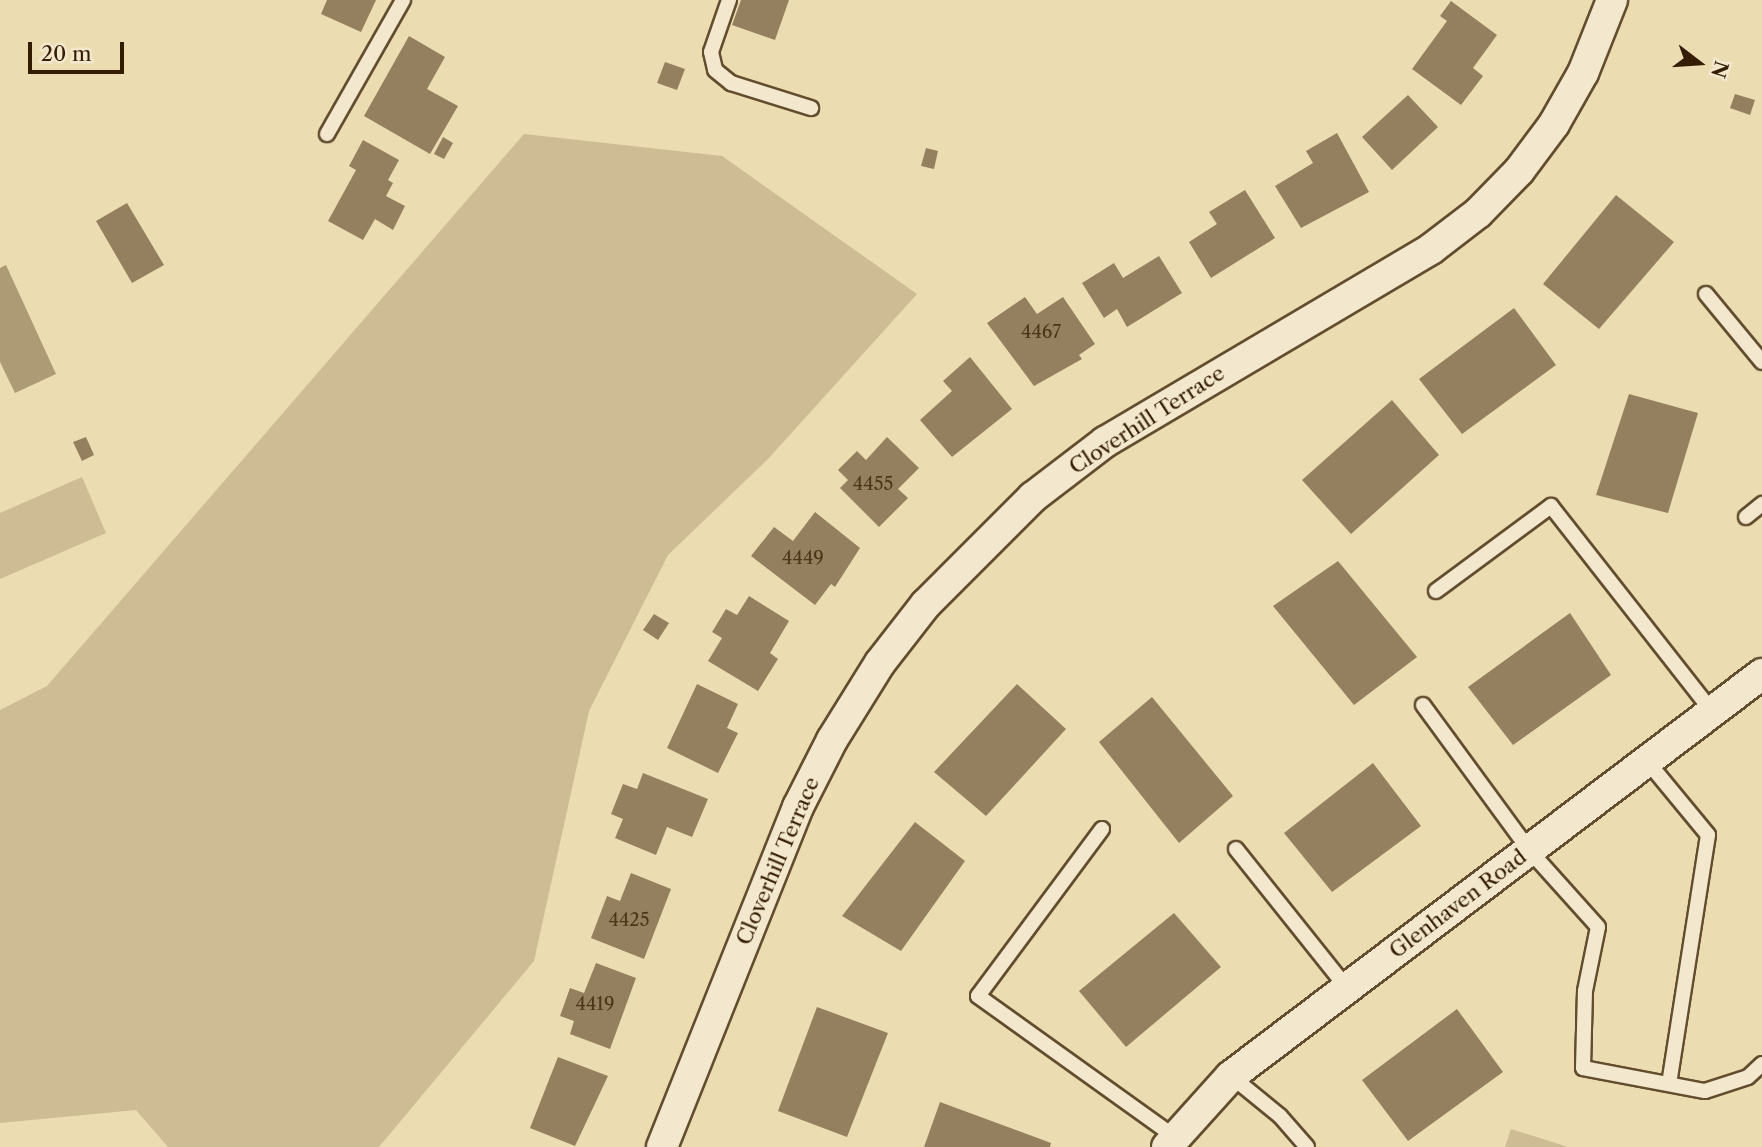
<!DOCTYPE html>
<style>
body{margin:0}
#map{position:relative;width:1762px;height:1147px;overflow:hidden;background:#ecdcb2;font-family:"Libre Caslon Text",serif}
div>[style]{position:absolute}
.green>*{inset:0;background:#cdbc94}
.water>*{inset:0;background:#ad9b76}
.building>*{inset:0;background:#94805e}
.roads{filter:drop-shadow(2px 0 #624d2e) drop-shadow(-2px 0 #624d2e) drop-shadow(0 2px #624d2e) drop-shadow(0 -2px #624d2e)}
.lane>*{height:14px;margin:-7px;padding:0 7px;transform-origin:7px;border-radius:7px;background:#f3e8cd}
.street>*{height:30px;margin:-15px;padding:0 15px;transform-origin:15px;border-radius:15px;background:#f3e8cd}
span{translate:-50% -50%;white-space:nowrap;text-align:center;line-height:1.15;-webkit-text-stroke:5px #f3e8cd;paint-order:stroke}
.number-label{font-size:18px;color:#4c3619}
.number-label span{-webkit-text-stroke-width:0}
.street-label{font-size:21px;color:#341d02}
.north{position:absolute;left:1664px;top:28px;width:70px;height:70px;-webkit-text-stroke:5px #f3e8cd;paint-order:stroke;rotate:107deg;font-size:19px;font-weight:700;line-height:28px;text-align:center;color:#341d02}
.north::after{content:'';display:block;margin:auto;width:24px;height:32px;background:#341d02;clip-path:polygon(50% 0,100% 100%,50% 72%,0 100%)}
.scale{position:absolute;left:28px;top:42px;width:96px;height:32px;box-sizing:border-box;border:4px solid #341d02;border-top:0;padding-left:9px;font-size:21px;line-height:24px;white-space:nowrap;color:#341d02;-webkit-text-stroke:5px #f3e8cd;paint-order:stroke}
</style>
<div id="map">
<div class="green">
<i style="clip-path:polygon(524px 134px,722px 156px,917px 294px,768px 459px,668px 555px,589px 711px,534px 961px,379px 1147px,168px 1147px,136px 1110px,0 1123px,0 710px,47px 686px)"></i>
<i style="clip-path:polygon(82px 477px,106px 533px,0 579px,0 513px)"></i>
<i style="clip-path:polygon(1511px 1129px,1568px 1147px,1505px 1147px)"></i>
</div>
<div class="water">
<i style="clip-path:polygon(6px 265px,56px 374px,15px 393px,0 362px,0 268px)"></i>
</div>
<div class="building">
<i style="clip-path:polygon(327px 0,376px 0,361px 32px,321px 14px)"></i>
<i style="clip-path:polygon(741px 0,789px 0,775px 40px,732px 25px)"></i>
<i style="clip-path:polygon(1451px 1px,1497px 35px,1473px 68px,1483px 76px,1461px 105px,1412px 69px,1447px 21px,1440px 16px)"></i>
<i style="clip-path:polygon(409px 36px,445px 57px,427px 89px,458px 106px,430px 154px,364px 116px)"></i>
<i style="clip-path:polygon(665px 62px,685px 69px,677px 90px,657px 83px)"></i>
<i style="clip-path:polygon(1735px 94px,1755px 100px,1750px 115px,1730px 108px)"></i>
<i style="clip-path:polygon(1408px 95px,1438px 127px,1392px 170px,1362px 137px)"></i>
<i style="clip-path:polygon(1337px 133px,1369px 192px,1301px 228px,1275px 186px,1313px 163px,1306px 151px)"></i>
<i style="clip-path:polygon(443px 137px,453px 143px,444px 159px,434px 154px)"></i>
<i style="clip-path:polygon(363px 140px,399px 160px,388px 180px,393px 183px,386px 196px,405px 206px,393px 230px,375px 219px,363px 240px,328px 221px,356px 170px,349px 166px)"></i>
<i style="clip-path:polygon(926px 148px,938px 151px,934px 169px,921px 166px)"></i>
<i style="clip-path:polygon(1245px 190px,1275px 238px,1211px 278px,1189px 242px,1217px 224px,1209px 212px)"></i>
<i style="clip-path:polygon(1616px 195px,1674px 242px,1599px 329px,1543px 284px)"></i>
<i style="clip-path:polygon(127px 203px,164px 265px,132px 283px,96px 221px)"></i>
<i style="clip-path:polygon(1159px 256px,1182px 293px,1127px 327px,1117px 309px,1104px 318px,1082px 283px,1114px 263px,1123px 278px)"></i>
<i style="clip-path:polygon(1025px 297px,1037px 314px,1063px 297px,1095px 344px,1079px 355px,1082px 359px,1034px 386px,987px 323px)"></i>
<i style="clip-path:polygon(1514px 308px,1556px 365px,1462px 434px,1419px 379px)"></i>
<i style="clip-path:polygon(970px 357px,1012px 409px,952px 457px,920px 420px,952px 391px,943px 381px)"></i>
<i style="clip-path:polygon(1629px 394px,1698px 413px,1668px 513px,1596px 495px)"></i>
<i style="clip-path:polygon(1392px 400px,1439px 455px,1351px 534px,1302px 480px)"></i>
<i style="clip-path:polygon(86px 437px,94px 455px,82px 461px,73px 442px)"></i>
<i style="clip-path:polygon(887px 437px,919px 468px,898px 489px,908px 498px,879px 527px,840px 488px,848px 480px,838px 470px,857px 451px,866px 460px)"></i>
<i style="clip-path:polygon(815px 512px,860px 548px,835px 587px,831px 584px,815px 605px,751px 556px,774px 527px,793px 541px)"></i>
<i style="clip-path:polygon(1338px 561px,1417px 657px,1354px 705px,1273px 606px)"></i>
<i style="clip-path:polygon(749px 596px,789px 621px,770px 653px,778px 659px,758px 691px,708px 661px,722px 638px,712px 632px,726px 609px,737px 615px)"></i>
<i style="clip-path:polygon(1570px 613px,1611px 675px,1513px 745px,1468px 687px)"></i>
<i style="clip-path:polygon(654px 614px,669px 623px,658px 640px,643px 630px)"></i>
<i style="clip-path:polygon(697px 684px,738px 704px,727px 728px,738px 733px,718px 773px,667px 748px)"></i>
<i style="clip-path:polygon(1017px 684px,1066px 729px,986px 816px,934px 772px)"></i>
<i style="clip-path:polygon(1152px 697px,1233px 796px,1179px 843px,1099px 742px)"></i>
<i style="clip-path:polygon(1373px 763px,1421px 826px,1332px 892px,1284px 833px)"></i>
<i style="clip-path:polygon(643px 773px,708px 799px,692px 837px,667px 827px,656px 855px,615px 838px,623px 819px,611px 814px,623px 784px,637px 789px)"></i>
<i style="clip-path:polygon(915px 822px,965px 861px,901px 951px,842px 916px)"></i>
<i style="clip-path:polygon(631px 873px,671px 889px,644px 959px,591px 938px,607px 896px,620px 901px)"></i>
<i style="clip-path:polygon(1174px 913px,1221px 967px,1126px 1047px,1079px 991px)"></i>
<i style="clip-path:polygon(596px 963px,636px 978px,610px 1049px,570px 1034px,574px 1021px,560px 1016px,570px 988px,584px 993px)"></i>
<i style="clip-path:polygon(817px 1007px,888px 1033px,847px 1137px,778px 1111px)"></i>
<i style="clip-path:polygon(1457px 1009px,1503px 1072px,1408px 1141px,1362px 1080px)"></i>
<i style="clip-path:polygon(558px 1057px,608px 1076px,575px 1146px,530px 1128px)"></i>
<i style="clip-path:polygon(940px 1102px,1051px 1143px,1050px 1147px,924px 1147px)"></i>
</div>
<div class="roads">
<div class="lane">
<i style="left:729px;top:0;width:55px;rotate:109.1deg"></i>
<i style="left:711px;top:52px;width:18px;rotate:77deg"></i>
<i style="left:715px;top:70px;width:21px;rotate:39deg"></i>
<i style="left:731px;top:83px;width:84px;rotate:17.4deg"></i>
<i style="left:327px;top:134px;width:154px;rotate:-60.4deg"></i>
<i style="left:1706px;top:294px;width:88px;rotate:50.5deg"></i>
<i style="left:1746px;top:517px;width:21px;rotate:-39deg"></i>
<i style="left:1436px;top:591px;width:143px;rotate:-36.5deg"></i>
<i style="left:1551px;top:506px;width:261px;rotate:51.9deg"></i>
<i style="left:1423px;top:705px;width:180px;rotate:53.8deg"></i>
<i style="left:1529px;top:850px;width:103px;rotate:48.1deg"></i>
<i style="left:1598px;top:927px;width:65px;rotate:101.5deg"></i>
<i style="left:1585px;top:991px;width:77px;rotate:91.5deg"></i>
<i style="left:1583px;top:1068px;width:124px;rotate:10.7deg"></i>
<i style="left:1705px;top:1091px;width:45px;rotate:-18deg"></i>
<i style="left:1748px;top:1077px;width:19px;rotate:-43deg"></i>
<i style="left:1647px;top:761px;width:96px;rotate:50.5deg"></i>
<i style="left:1708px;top:835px;width:251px;rotate:98.9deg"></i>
<i style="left:1102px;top:829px;width:208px;rotate:126.6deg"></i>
<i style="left:978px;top:996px;width:242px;rotate:35.6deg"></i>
<i style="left:1236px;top:849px;width:178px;rotate:51.4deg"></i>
<i style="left:1231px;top:1076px;width:63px;rotate:39.2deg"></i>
<i style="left:1280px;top:1116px;width:41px;rotate:48.9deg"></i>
</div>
<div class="street">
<i style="left:662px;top:1147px;width:366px;rotate:-68.2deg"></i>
<i style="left:798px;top:807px;width:75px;rotate:-63.1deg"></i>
<i style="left:832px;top:740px;width:91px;rotate:-58.1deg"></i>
<i style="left:880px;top:663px;width:75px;rotate:-52.1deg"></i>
<i style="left:926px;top:604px;width:151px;rotate:-45deg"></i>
<i style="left:1033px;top:497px;width:91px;rotate:-37.4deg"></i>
<i style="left:1105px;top:442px;width:379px;rotate:-30.6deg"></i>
<i style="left:1431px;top:249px;width:59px;rotate:-37.5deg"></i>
<i style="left:1478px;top:213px;width:59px;rotate:-45.7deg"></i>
<i style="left:1519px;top:171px;width:59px;rotate:-53.3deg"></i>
<i style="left:1554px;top:124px;width:59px;rotate:-60.4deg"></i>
<i style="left:1583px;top:73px;width:79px;rotate:-68.3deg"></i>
<i style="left:1167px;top:1147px;width:96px;rotate:-48deg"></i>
<i style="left:1231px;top:1076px;width:666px;rotate:-37.13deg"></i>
</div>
</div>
<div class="number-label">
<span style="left:1041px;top:332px">4467</span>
<span style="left:873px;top:484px">4455</span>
<span style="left:803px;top:558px">4449</span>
<span style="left:629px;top:920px">4425</span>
<span style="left:595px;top:1004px">4419</span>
</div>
<div class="street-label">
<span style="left:1147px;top:420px;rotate:-33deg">Cloverhill Terrace</span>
<span style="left:778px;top:861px;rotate:-67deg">Cloverhill Terrace</span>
<span style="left:1458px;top:904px;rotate:-37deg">Glenhaven Road</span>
</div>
<div class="north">N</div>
<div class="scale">20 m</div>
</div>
